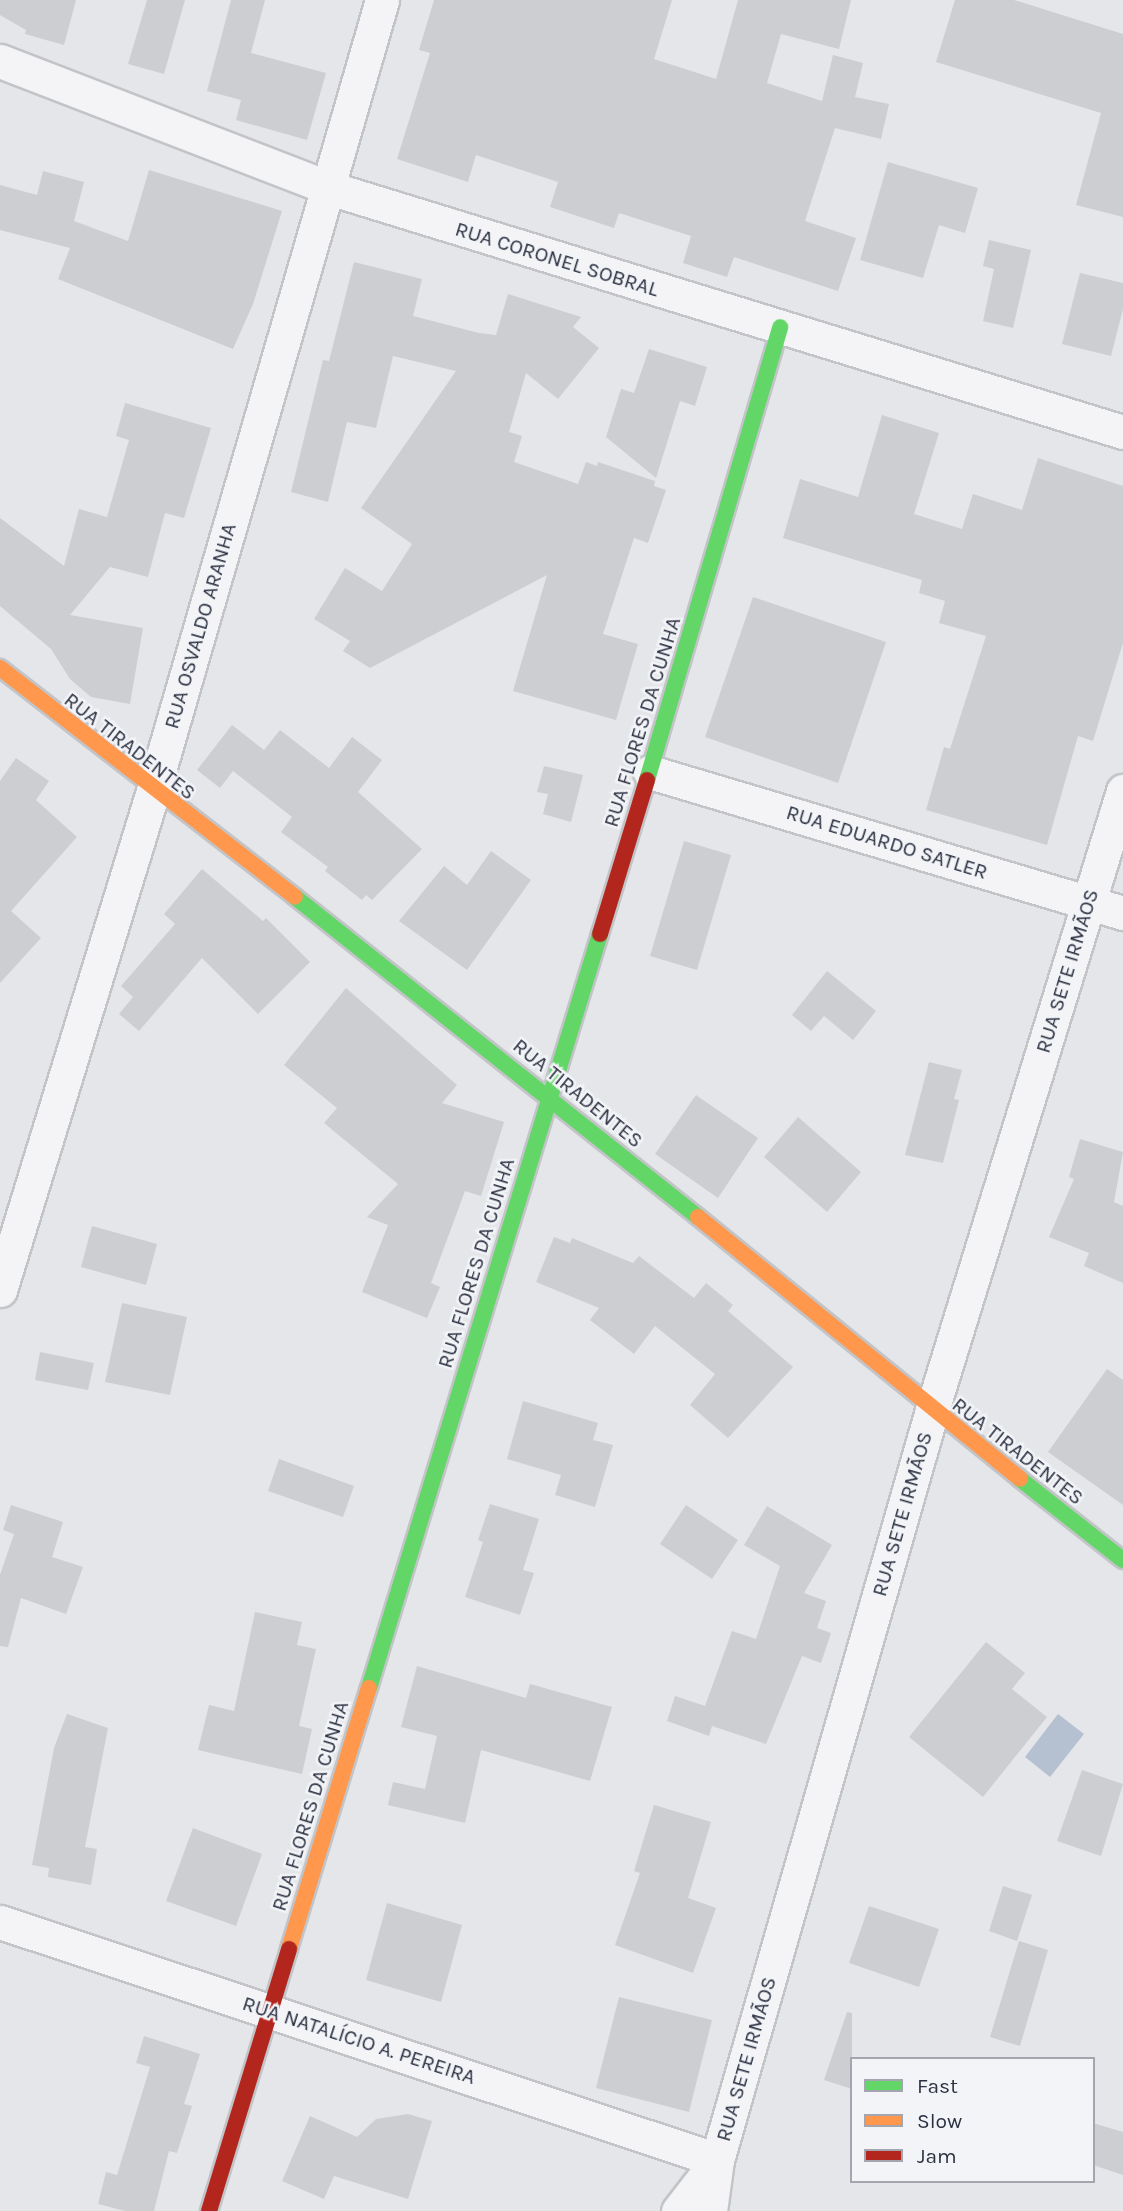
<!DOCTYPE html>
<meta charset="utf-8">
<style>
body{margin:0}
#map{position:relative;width:1123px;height:2211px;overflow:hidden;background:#e4e6e9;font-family:Karla,sans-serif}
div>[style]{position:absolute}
.water>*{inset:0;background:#b5c0d1}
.building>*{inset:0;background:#cdced1}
.roads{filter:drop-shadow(2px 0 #c2c4c7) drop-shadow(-2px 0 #c2c4c7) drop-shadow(0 2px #c2c4c7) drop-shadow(0 -2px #c2c4c7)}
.street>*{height:33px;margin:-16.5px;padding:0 16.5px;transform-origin:16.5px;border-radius:16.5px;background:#f4f4f6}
.fast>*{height:16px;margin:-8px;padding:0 8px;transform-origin:8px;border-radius:8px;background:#63d668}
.slow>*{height:16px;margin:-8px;padding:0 8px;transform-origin:8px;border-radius:8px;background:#ff974d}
.jam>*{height:16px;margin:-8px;padding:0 8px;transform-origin:8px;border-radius:8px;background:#b3261e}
span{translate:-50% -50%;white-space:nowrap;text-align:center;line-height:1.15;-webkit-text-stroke:5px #f3f4f8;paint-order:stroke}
.street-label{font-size:21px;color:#2c3141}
.legend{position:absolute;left:850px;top:2057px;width:245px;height:126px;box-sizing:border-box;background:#f3f4f8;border:2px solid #a3a6af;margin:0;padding:9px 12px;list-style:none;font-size:21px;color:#2c3141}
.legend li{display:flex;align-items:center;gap:14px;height:35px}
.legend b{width:35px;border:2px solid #a3a6af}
</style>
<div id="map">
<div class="water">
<i style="clip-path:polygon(1058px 1714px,1084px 1734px,1050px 1777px,1025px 1757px)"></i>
</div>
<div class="building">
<i style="clip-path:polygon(0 0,76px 0,64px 45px,25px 34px,26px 30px,0 15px)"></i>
<i style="clip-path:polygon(147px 0,185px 0,164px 74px,128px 64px)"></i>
<i style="clip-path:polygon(231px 0,265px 0,251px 53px,326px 73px,307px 140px,236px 120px,241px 100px,207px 91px)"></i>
<i style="clip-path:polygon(434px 0,672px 0,654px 59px,716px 79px,738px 0,851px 0,839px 49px,781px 34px,767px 83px,822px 101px,833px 55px,863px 63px,855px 97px,889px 104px,881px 139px,835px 128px,805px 221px,856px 238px,838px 291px,734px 257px,727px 277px,683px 263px,691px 236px,619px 213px,614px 228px,550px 207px,558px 182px,476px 155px,468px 182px,397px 159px,430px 53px,419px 50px)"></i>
<i style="clip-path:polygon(955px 0,1014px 0,1123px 34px,1123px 217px,1076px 205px,1101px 113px,936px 62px)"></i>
<i style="clip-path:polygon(888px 162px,978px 188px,965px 233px,939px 225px,923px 278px,860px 260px)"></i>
<i style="clip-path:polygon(149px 170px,282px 211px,253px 304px,233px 349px,58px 279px,70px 248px,0 230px,0 185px,37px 195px,43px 171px,84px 182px,74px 221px,128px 241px)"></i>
<i style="clip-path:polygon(989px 240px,1031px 250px,1013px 328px,983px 321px,994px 269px,983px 266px)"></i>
<i style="clip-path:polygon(354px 262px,422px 279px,413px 316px,479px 333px,496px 335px,508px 294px,581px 317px,573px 327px,599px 348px,558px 399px,526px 373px,509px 432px,522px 436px,514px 462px,578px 484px,586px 462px,597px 466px,598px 462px,655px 481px,654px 486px,666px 490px,648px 543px,634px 538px,603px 634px,638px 644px,616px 720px,513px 691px,547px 575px,370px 668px,343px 651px,350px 641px,314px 619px,345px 568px,382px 591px,412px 544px,361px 508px,456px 371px,393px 356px,376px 428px,347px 422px,328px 502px,291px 492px,323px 360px,329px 361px)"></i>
<i style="clip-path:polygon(1080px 273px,1123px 283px,1123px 309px,1111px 356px,1062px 344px)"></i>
<i style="clip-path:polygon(649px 349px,707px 367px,695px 406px,680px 401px,656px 478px,606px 437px,621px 389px,634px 393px)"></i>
<i style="clip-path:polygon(125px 403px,211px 428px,184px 518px,165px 513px,148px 577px,110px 567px,70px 615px,143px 628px,130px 704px,91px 697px,70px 679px,51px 649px,0 606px,0 518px,64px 566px,79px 509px,107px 517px,129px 440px,116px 436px)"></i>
<i style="clip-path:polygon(882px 415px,939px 433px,914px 514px,962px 529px,973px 494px,1022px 510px,1038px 458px,1123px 486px,1123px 643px,1093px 741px,1078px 736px,1047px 845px,926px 810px,944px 747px,950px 749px,986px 636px,939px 623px,945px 601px,919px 593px,922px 580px,783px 538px,800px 479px,858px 497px)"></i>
<i style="clip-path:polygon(753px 597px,886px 642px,838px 783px,705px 737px)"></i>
<i style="clip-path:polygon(232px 725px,264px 750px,280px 730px,329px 768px,352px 737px,382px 760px,358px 792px,422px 849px,372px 900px,366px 895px,362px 900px,325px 871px,328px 867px,281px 832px,292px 817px,233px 771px,220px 788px,197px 770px)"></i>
<i style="clip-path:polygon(16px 758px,49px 781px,36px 800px,77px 837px,11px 911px,41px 938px,0 983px,0 781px)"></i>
<i style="clip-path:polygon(544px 766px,583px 775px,571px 822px,543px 814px,548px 794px,537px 792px)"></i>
<i style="clip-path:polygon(684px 841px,731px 855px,697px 970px,650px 956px)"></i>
<i style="clip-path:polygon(491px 851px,531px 880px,467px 970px,399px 921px,444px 866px,467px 885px)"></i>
<i style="clip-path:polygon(202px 869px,263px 921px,266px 918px,310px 962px,258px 1014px,202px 958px,139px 1031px,119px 1014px,133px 997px,121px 986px,175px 924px,164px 914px)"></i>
<i style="clip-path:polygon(827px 971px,876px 1011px,853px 1040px,824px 1016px,811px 1031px,792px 1015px)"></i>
<i style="clip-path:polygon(346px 988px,457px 1085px,442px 1103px,504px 1122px,481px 1196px,465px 1191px,431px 1283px,440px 1287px,427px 1318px,362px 1292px,388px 1225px,367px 1217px,398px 1184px,324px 1123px,337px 1108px,284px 1065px)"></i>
<i style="clip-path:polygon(929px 1062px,962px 1070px,954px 1099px,959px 1100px,943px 1163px,905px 1155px)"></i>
<i style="clip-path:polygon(696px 1095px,758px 1138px,718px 1198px,655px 1154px)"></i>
<i style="clip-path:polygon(798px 1117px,861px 1172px,827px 1212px,764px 1157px)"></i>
<i style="clip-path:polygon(1080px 1139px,1123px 1152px,1114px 1202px,1123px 1206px,1123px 1283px,1084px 1266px,1089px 1253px,1049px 1237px,1074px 1179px,1069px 1177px)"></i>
<i style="clip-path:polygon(92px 1226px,157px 1244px,146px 1285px,81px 1267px)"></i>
<i style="clip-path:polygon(554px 1237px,570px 1243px,572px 1238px,633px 1263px,639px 1256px,694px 1298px,706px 1283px,733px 1305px,728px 1311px,793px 1367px,728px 1438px,690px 1405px,715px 1374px,655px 1326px,634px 1354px,590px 1320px,599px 1308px,536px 1282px)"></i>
<i style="clip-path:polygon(122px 1303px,187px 1317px,170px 1395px,105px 1382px)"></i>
<i style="clip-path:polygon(40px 1352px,94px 1363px,88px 1390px,35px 1380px)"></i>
<i style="clip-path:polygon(1107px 1369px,1123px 1380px,1123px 1505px,1048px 1452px)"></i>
<i style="clip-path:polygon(523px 1401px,598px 1423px,593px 1440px,613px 1445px,595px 1507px,555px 1495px,561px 1475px,507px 1459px)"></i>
<i style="clip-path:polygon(279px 1459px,354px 1486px,343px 1517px,268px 1491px)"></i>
<i style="clip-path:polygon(490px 1504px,539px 1519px,523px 1570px,534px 1573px,520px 1615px,465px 1597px,483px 1542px,478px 1540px)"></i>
<i style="clip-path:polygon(11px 1505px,63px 1522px,52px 1557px,83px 1567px,66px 1614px,21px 1598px,8px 1647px,0 1646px,0 1575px,14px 1534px,3px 1530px)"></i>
<i style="clip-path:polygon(686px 1505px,738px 1540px,712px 1579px,660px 1544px)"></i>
<i style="clip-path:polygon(767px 1506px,832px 1545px,804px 1593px,826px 1601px,817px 1628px,831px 1633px,821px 1663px,802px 1656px,766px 1744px,712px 1726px,709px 1736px,667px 1721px,675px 1696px,705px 1706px,732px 1631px,756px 1639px,780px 1566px,744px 1545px)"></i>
<i style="clip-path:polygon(255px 1612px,302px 1622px,297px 1645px,316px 1649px,299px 1726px,312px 1729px,302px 1774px,198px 1750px,209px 1705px,234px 1711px)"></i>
<i style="clip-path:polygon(986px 1642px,1025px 1673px,1012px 1689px,1047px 1717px,983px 1797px,909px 1737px)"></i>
<i style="clip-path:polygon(417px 1666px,526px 1698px,530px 1684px,612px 1707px,590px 1781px,481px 1750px,465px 1823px,388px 1805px,393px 1782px,425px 1789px,437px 1736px,401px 1727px)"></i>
<i style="clip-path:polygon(67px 1714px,108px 1728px,85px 1847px,97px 1849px,91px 1885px,48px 1877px,49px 1868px,32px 1865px,54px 1748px)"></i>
<i style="clip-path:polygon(1082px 1770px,1123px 1784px,1101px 1856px,1057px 1841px)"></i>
<i style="clip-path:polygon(654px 1805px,711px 1822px,688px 1898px,716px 1908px,693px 1973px,615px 1945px,640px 1873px,634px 1871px)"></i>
<i style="clip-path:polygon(193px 1828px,262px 1854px,236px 1926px,166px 1901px)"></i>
<i style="clip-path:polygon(1003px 1886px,1032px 1895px,1017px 1941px,989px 1931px)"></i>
<i style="clip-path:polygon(387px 1903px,462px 1925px,441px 2002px,366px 1980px)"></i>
<i style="clip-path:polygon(869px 1906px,939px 1929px,919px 1987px,849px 1963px)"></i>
<i style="clip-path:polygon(1019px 1941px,1048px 1950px,1020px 2046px,990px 2037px)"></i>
<i style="clip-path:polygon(619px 1997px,712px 2020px,689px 2112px,596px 2088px)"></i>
<i style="clip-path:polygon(847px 2012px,852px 2013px,852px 2089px,824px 2080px)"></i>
<i style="clip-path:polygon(144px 2036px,200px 2054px,184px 2104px,192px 2106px,177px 2153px,169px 2151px,154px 2211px,125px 2211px,98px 2204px,106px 2172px,117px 2175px,150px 2067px,136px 2063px)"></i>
<i style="clip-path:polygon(408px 2114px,432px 2121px,408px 2199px,334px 2176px,324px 2199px,282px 2181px,310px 2116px,357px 2137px,376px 2119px)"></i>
<i style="clip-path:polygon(1093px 2123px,1123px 2132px,1123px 2175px,1093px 2165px)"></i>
</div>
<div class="roads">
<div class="street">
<i style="left:0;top:61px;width:350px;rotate:21.1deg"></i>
<i style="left:326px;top:187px;width:834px;rotate:17.09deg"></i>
<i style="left:650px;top:772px;width:494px;rotate:16.6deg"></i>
<i style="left:0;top:1290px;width:522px;rotate:-72.95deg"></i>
<i style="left:153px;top:791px;width:823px;rotate:-73.85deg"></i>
<i style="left:0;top:1922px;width:755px;rotate:18.36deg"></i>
<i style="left:678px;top:2211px;width:62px;rotate:-52.2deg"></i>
<i style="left:710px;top:2211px;width:51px;rotate:-82.2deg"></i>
<i style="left:717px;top:2160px;width:780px;rotate:-74deg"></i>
<i style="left:932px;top:1410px;width:648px;rotate:-72.85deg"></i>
</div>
<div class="fast">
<i style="left:647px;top:780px;width:472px;rotate:-73.6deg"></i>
<i style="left:295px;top:897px;width:515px;rotate:38.45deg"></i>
<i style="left:1020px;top:1479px;width:131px;rotate:38.2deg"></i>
<i style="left:369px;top:1688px;width:789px;rotate:-72.97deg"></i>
</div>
<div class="slow">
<i style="left:0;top:668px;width:373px;rotate:37.8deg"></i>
<i style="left:698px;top:1217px;width:415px;rotate:39.1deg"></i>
<i style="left:289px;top:1949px;width:273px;rotate:-73deg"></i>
</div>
<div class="jam">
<i style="left:600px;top:934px;width:161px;rotate:-73deg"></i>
<i style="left:209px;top:2211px;width:274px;rotate:-73deg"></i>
</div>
</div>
<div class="street-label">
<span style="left:557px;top:259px;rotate:17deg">RUA CORONEL SOBRAL</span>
<span style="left:200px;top:626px;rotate:-74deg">RUA OSVALDO ARANHA</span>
<span style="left:642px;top:722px;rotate:-73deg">RUA FLORES DA CUNHA</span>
<span style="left:130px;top:746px;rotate:38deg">RUA TIRADENTES</span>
<span style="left:887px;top:842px;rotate:17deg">RUA EDUARDO SATLER</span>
<span style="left:1067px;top:971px;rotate:-73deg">RUA SETE IRMÃOS</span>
<span style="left:578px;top:1093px;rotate:39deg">RUA TIRADENTES</span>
<span style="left:476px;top:1263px;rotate:-73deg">RUA FLORES DA CUNHA</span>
<span style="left:1018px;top:1451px;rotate:38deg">RUA TIRADENTES</span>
<span style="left:902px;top:1514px;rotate:-74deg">RUA SETE IRMÃOS</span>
<span style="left:310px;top:1806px;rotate:-73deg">RUA FLORES DA CUNHA</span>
<span style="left:359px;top:2040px;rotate:18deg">RUA NATALÍCIO A. PEREIRA</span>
<span style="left:746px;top:2059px;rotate:-74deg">RUA SETE IRMÃOS</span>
</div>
<ul class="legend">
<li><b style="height:9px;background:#63d668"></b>Fast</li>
<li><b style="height:9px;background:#ff974d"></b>Slow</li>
<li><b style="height:9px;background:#b3261e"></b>Jam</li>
</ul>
</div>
